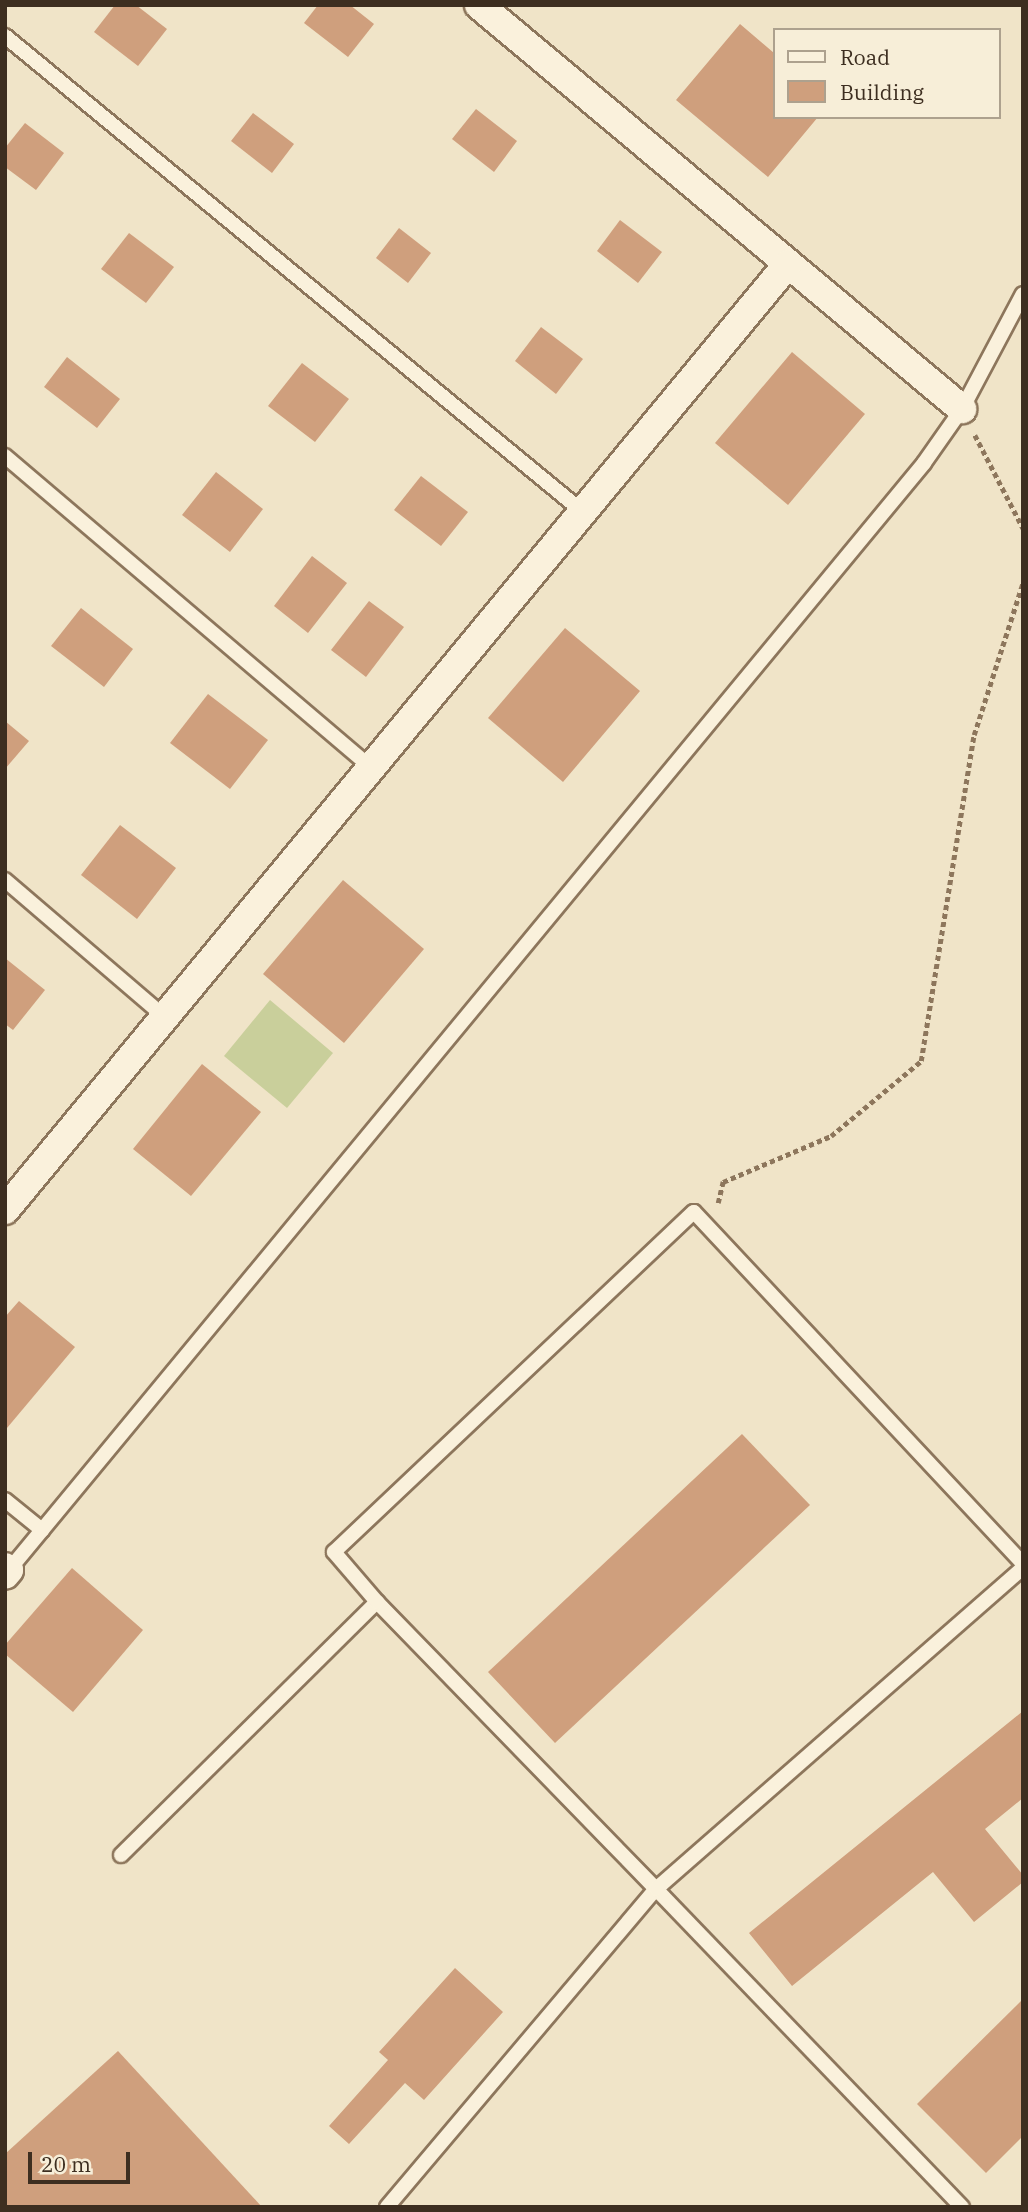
<!DOCTYPE html>
<style>
body{margin:0}
#map{position:relative;width:1028px;height:2212px;overflow:hidden;background:#f0e4c8;font-family:"IBM Plex Serif",serif}
div>[style]{position:absolute}
.green>*{inset:0;background:#c9cf9b}
.building>*{inset:0;background:#cf9f7d}
.path>*{height:4.5px;margin-top:-2.25px;transform-origin:0;background:repeating-linear-gradient(90deg,#8d765c 0 5px,transparent 0 8.5px)}
.roads{filter:drop-shadow(2px 0 #8d765c) drop-shadow(-2px 0 #8d765c) drop-shadow(0 2px #8d765c) drop-shadow(0 -2px #8d765c)}
.lane>*{height:14px;margin:-7px;padding:0 7px;transform-origin:7px;border-radius:7px;background:#faf1dc}
.street>*{height:28px;margin:-14px;padding:0 14px;transform-origin:14px;border-radius:14px;background:#faf1dc}
span{translate:-50% -50%;white-space:nowrap;text-align:center;line-height:1.15;-webkit-text-stroke:6px #f7eed8;paint-order:stroke}
.frame{position:absolute;inset:0;border:7px solid #3d2e20;pointer-events:none}
.legend{position:absolute;left:773px;top:28px;width:228px;height:91px;box-sizing:border-box;background:#f7eed8;border:2px solid #ada18e;margin:0;padding:9px 12px;list-style:none;font-size:21px;color:#3d2e20}
.legend li{display:flex;align-items:center;gap:14px;height:35px}
.legend b{width:35px;border:2px solid #ada18e}
.scale{position:absolute;left:28px;top:2152px;width:102px;height:32px;box-sizing:border-box;border:4px solid #3d2e20;border-top:0;padding-left:9px;font-size:21px;line-height:24px;white-space:nowrap;color:#3d2e20;-webkit-text-stroke:5px #f7eed8;paint-order:stroke}
</style>
<div id="map">
<div class="green">
<i style="clip-path:polygon(270px 1000px,333px 1053px,287px 1108px,224px 1056px)"></i>
</div>
<div class="building">
<i style="clip-path:polygon(115px 5px,136px 5px,167px 29px,138px 66px,94px 32px)"></i>
<i style="clip-path:polygon(318px 5px,350px 5px,374px 24px,348px 57px,304px 23px)"></i>
<i style="clip-path:polygon(740px 24px,774px 53px,774px 117px,818px 117px,768px 177px,676px 100px)"></i>
<i style="clip-path:polygon(476px 109px,517px 141px,494px 172px,452px 139px)"></i>
<i style="clip-path:polygon(253px 113px,294px 144px,272px 173px,231px 141px)"></i>
<i style="clip-path:polygon(25px 123px,64px 153px,36px 190px,5px 167px,5px 148px)"></i>
<i style="clip-path:polygon(620px 220px,662px 252px,638px 283px,597px 251px)"></i>
<i style="clip-path:polygon(399px 228px,431px 253px,408px 283px,376px 258px)"></i>
<i style="clip-path:polygon(129px 233px,174px 267px,146px 303px,101px 269px)"></i>
<i style="clip-path:polygon(541px 327px,583px 359px,556px 394px,515px 361px)"></i>
<i style="clip-path:polygon(792px 352px,865px 414px,788px 505px,715px 443px)"></i>
<i style="clip-path:polygon(67px 357px,120px 399px,97px 428px,44px 387px)"></i>
<i style="clip-path:polygon(302px 363px,349px 399px,315px 442px,268px 406px)"></i>
<i style="clip-path:polygon(216px 472px,263px 509px,230px 552px,182px 515px)"></i>
<i style="clip-path:polygon(421px 476px,468px 512px,441px 546px,394px 510px)"></i>
<i style="clip-path:polygon(312px 556px,347px 583px,308px 633px,274px 606px)"></i>
<i style="clip-path:polygon(369px 601px,404px 627px,366px 677px,331px 650px)"></i>
<i style="clip-path:polygon(81px 608px,133px 649px,104px 687px,51px 646px)"></i>
<i style="clip-path:polygon(565px 628px,640px 691px,563px 782px,488px 718px)"></i>
<i style="clip-path:polygon(208px 694px,268px 740px,230px 789px,170px 743px)"></i>
<i style="clip-path:polygon(5px 721px,29px 741px,5px 769px)"></i>
<i style="clip-path:polygon(120px 825px,176px 868px,137px 919px,81px 875px)"></i>
<i style="clip-path:polygon(343px 880px,424px 949px,344px 1043px,263px 974px)"></i>
<i style="clip-path:polygon(5px 958px,45px 990px,13px 1030px,5px 1024px)"></i>
<i style="clip-path:polygon(202px 1064px,261px 1112px,191px 1196px,133px 1149px)"></i>
<i style="clip-path:polygon(19px 1301px,75px 1347px,7px 1428px,5px 1317px)"></i>
<i style="clip-path:polygon(742px 1434px,810px 1505px,555px 1743px,488px 1672px)"></i>
<i style="clip-path:polygon(72px 1568px,143px 1630px,73px 1712px,5px 1654px,5px 1645px)"></i>
<i style="clip-path:polygon(1023px 1711px,1023px 1798px,985px 1829px,1023px 1875px,1023px 1882px,974px 1922px,933px 1872px,792px 1986px,749px 1933px)"></i>
<i style="clip-path:polygon(455px 1968px,503px 2012px,424px 2100px,405px 2083px,349px 2144px,329px 2126px,388px 2060px,379px 2052px)"></i>
<i style="clip-path:polygon(1023px 1999px,1023px 2136px,986px 2173px,917px 2104px)"></i>
<i style="clip-path:polygon(118px 2051px,262px 2207px,5px 2207px,5px 2154px)"></i>
</div>
<div class="path">
<i style="left:975px;top:435px;width:105px;rotate:62.7deg"></i>
<i style="left:718px;top:1203px;width:22px;rotate:-77deg"></i>
<i style="left:723px;top:1182px;width:117px;rotate:-23.1deg"></i>
<i style="left:831px;top:1136px;width:117px;rotate:-39.8deg"></i>
<i style="left:921px;top:1061px;width:330px;rotate:-80.8deg"></i>
<i style="left:974px;top:735px;width:161px;rotate:-72.2deg"></i>
</div>
<div class="roads">
<div class="lane">
<i style="left:5px;top:36px;width:749px;rotate:39.47deg"></i>
<i style="left:5px;top:456px;width:481px;rotate:40.4deg"></i>
<i style="left:5px;top:880px;width:211px;rotate:40.6deg"></i>
<i style="left:5px;top:1500px;width:48px;rotate:39deg"></i>
<i style="left:9px;top:1570px;width:1436px;rotate:-50.42deg"></i>
<i style="left:924px;top:463px;width:66px;rotate:-54.9deg"></i>
<i style="left:962px;top:409px;width:130px;rotate:-62.1deg"></i>
<i style="left:121px;top:1855px;width:360px;rotate:-44.7deg"></i>
<i style="left:387px;top:2207px;width:417px;rotate:-49.8deg"></i>
<i style="left:656px;top:1889px;width:400px;rotate:-134.2deg"></i>
<i style="left:377px;top:1602px;width:66px;rotate:-130.7deg"></i>
<i style="left:334px;top:1552px;width:495px;rotate:-43.4deg"></i>
<i style="left:694px;top:1212px;width:481px;rotate:46.9deg"></i>
<i style="left:962px;top:2207px;width:441px;rotate:-133.9deg"></i>
<i style="left:656px;top:1889px;width:488px;rotate:-41.2deg"></i>
</div>
<div class="street">
<i style="left:479px;top:5px;width:630px;rotate:39.91deg"></i>
<i style="left:5px;top:1210px;width:1228px;rotate:-50.39deg"></i>
<i style="left:5px;top:1567px;width:5px;rotate:37deg"></i>
<i style="left:9px;top:1570px;width:6px;rotate:129deg"></i>
</div>
</div>
<div class="frame"></div>
<ul class="legend">
<li><b style="height:9px;background:#faf1dc"></b>Road</li>
<li><b style="height:19px;background:#cf9f7d"></b>Building</li>
</ul>
<div class="scale">20 m</div>
</div>
